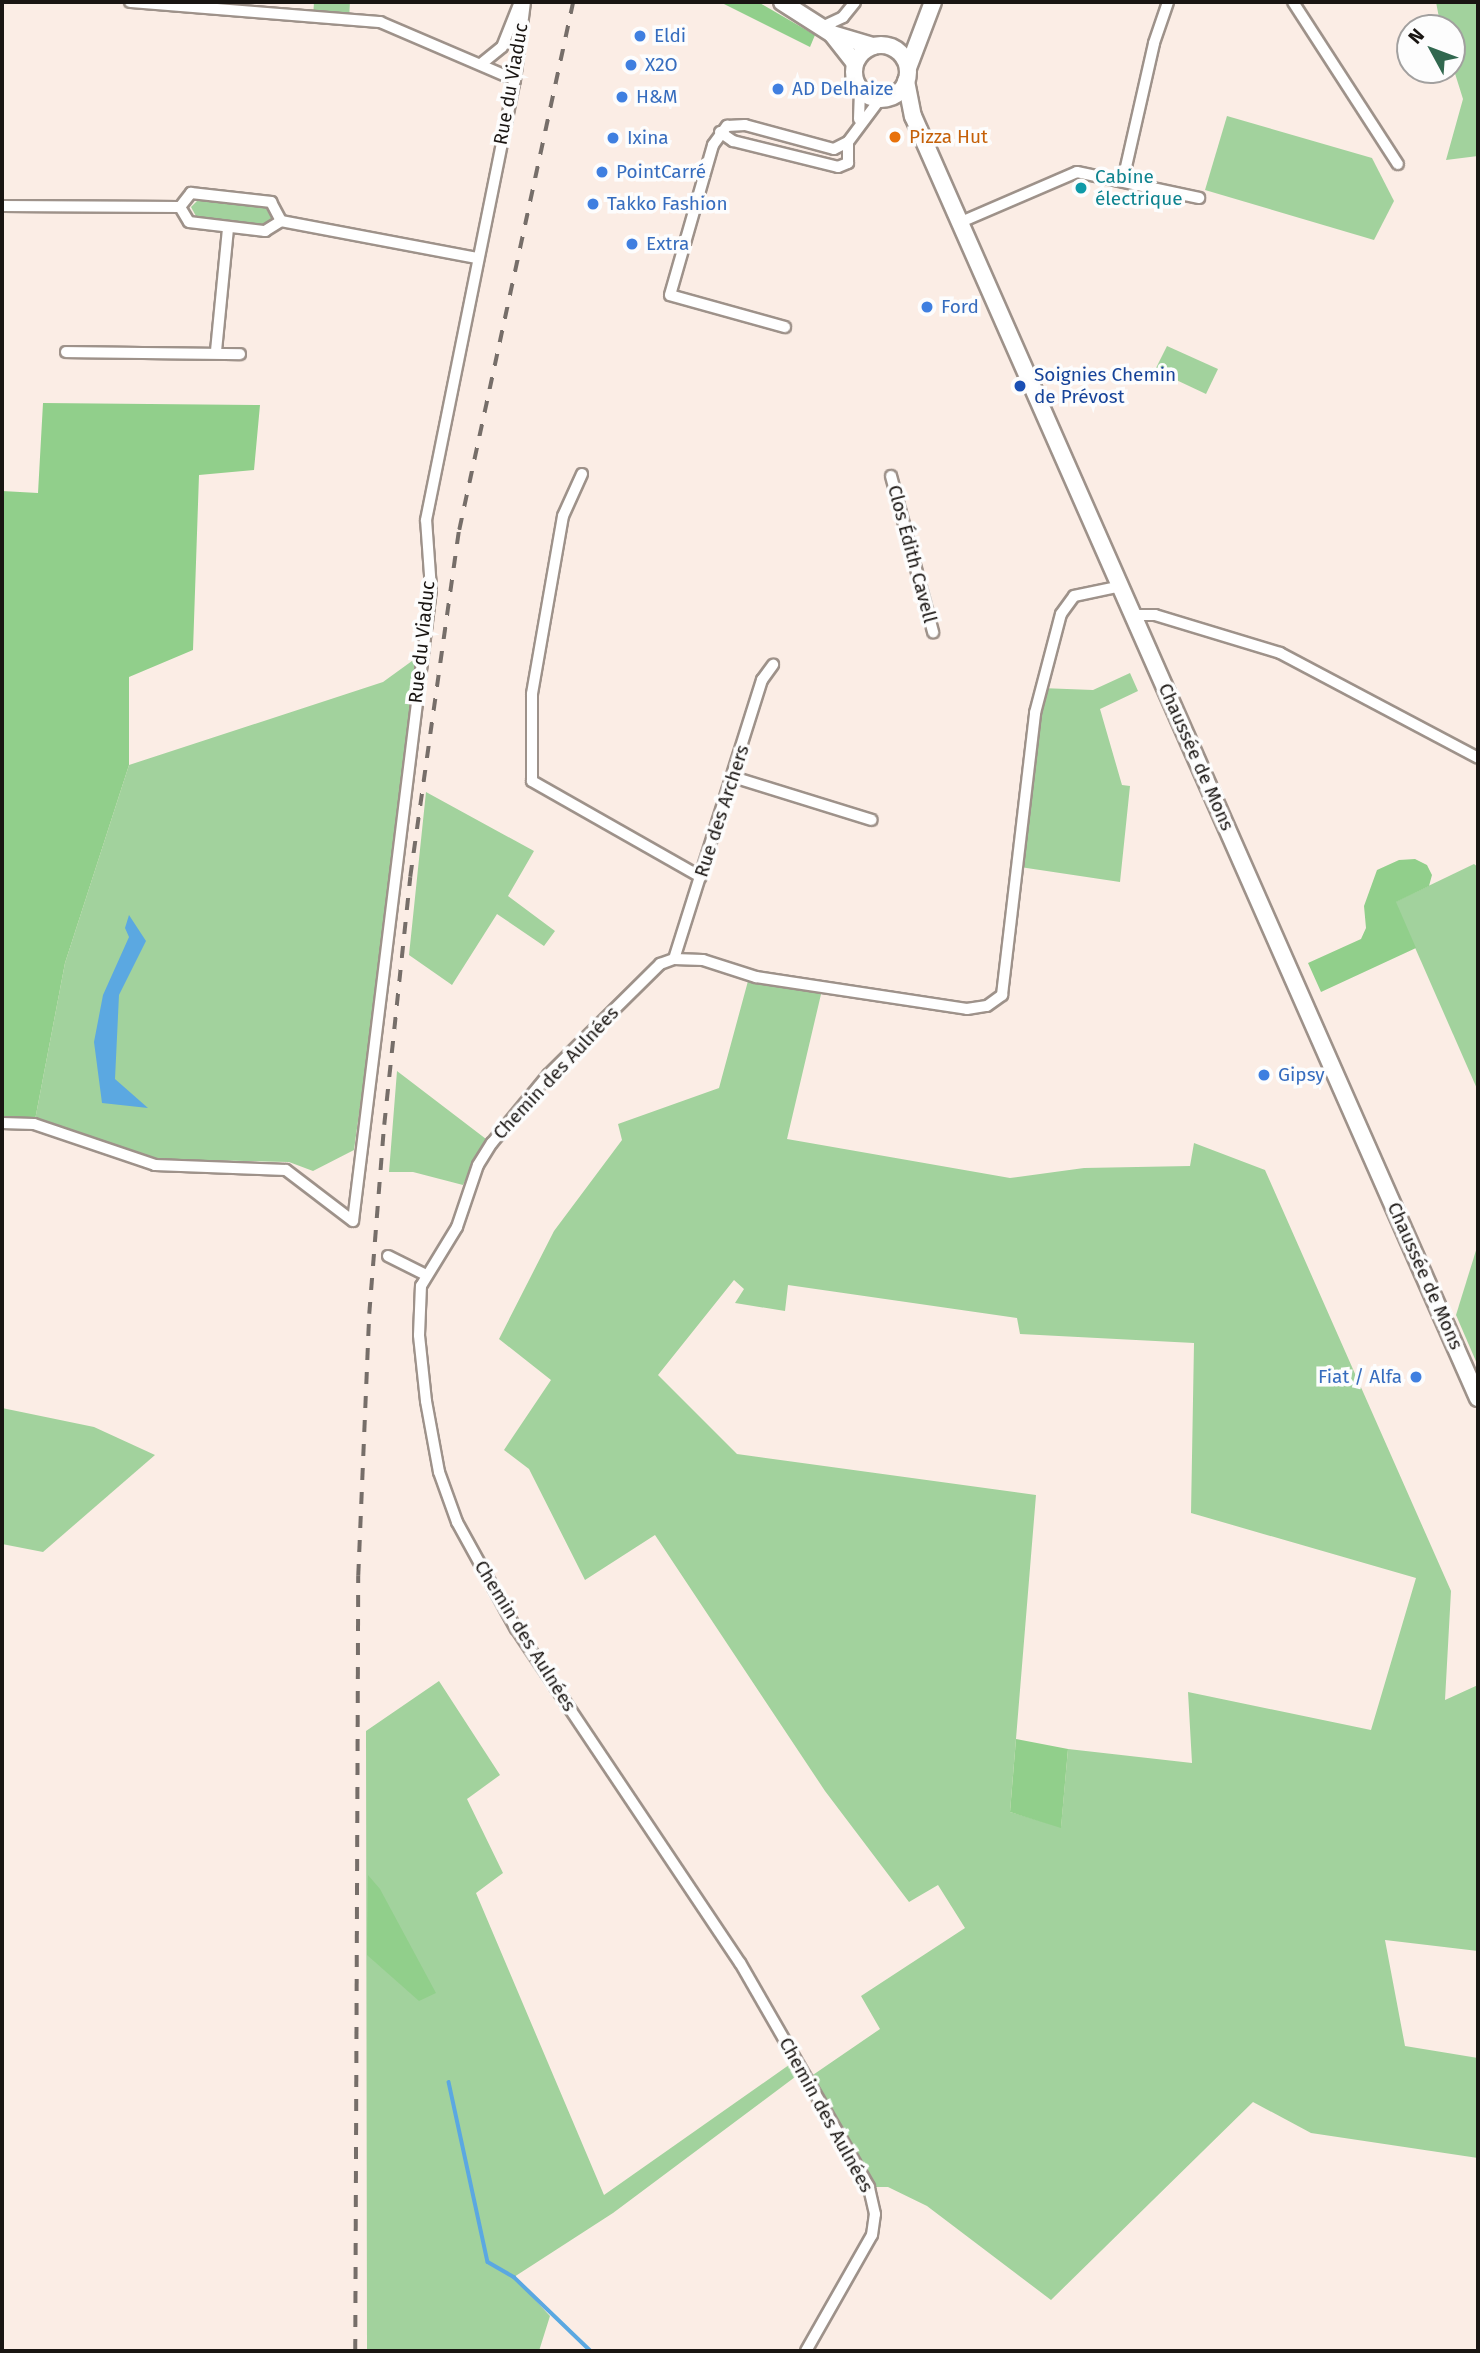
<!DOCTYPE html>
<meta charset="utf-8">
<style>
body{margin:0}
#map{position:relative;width:1480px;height:2353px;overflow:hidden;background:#fbede5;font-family:"Fira Sans",sans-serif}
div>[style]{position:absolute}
.green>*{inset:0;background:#a2d29d}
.forest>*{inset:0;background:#91cf8b}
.water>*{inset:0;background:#5ba8e1}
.stream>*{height:3.5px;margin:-1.75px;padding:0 1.75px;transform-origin:1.75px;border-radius:1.75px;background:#5ba8e1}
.roads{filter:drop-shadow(2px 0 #9e928a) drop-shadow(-2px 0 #9e928a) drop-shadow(0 2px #9e928a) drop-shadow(0 -2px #9e928a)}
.minor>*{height:10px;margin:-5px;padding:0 5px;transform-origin:5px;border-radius:5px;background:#fff}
.primary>*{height:16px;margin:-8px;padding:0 8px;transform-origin:8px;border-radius:8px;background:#fff}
.primary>.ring{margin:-8px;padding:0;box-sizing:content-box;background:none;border:16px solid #fff;border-radius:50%}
.rail>*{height:3.5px;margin-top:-1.75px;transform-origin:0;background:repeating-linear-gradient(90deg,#766e69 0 12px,transparent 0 24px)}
.dots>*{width:19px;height:19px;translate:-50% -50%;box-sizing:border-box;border:4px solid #fdfdfd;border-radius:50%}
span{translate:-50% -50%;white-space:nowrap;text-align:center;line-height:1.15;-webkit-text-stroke:7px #fdfdfd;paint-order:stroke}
.shop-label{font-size:19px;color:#366cbe}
.left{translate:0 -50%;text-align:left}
.right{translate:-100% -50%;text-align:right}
.street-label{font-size:19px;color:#191512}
.food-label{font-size:19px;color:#c56008}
.culture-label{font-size:19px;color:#0d838f}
.transit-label{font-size:19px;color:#164399}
.frame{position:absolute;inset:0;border:4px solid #191512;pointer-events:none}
.north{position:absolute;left:1396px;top:14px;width:70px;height:70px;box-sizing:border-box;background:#fdfdfd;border:2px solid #a2a09f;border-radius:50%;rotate:311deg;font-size:19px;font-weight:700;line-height:28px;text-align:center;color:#191512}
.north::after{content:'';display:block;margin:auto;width:24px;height:32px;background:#31684f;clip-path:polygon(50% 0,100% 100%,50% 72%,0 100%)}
</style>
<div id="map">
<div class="green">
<i style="clip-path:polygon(314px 2px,350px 2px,349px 19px,313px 17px)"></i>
<i style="clip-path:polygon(1436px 2px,1478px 2px,1478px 156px,1446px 160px,1463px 99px,1452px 64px,1452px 28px,1441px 28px)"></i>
<i style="clip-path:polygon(1227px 116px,1372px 158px,1394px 201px,1374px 240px,1205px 190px)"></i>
<i style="clip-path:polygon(198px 200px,265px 206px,272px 219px,263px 225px,197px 218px,191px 207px)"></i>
<i style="clip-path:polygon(1167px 346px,1218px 369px,1206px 394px,1155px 370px)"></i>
<i style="clip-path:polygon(423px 653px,354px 1150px,313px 1171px,289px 1162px,155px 1159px,35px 1120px,65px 963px,129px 765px,383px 682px)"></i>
<i style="clip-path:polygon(1130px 673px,1138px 691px,1100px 709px,1122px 785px,1130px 786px,1120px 882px,1020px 867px,1041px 688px,1093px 690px)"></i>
<i style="clip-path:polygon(426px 792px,534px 851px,508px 896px,555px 931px,544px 946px,497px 914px,452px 985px,409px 955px)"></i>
<i style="clip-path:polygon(1474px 864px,1478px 867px,1478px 1091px,1395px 902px)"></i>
<i style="clip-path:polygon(evenodd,748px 981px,822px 990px,787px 1139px,1010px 1178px,1084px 1168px,1190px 1166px,1194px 1143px,1265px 1170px,1451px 1591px,1445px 1700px,1478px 1685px,1478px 1951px,1385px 1940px,1405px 2046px,1478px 2058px,1478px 2158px,1311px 2133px,1253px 2102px,1051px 2300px,927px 2206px,888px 2187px,869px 2187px,807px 2079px,880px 2029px,861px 1996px,965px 1928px,938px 1885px,909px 1902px,825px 1791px,655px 1535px,585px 1580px,529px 1469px,504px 1450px,551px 1380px,499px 1339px,554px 1231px,622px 1140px,618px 1124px,719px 1088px,748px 981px,734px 1280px,744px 1289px,735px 1303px,785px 1311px,788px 1285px,1017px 1318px,1020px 1334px,1194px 1343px,1191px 1513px,1416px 1578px,1371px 1730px,1188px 1692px,1192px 1763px,1068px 1749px,1061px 1827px,1010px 1812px,1036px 1495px,737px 1454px,658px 1375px,734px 1280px)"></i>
<i style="clip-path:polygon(397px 1071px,486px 1139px,463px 1185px,413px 1172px,389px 1172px)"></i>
<i style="clip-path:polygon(1478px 1244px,1478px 1366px,1456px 1315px)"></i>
<i style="clip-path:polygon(2px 1408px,94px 1427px,155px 1455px,43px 1552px,2px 1544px)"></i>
<i style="clip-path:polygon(439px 1681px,500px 1775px,467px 1799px,503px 1873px,476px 1893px,604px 2195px,796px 2060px,803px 2071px,613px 2213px,514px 2277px,550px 2316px,539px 2351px,367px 2351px,366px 1731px)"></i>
</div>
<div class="forest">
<i style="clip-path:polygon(720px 2px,758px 2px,815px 35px,810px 47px)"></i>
<i style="clip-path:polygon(43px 403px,260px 405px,254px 470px,199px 475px,193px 650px,129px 677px,129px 765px,65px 963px,35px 1120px,2px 1119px,2px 491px,38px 493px)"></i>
<i style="clip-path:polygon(1415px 859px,1427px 865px,1432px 875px,1429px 886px,1396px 902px,1416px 948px,1321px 992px,1308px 963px,1361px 939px,1366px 928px,1364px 906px,1377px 870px,1399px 860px)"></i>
<i style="clip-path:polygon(1016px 1739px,1068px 1749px,1061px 1828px,1010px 1812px)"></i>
<i style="clip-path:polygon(368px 1875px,380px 1889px,436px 1993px,419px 2001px,367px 1955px)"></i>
</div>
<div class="water">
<i style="clip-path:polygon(129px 915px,146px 941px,119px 995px,115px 1079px,148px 1108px,102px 1103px,94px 1042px,103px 995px,129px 937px,125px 928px)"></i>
</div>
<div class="stream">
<i style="left:449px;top:2082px;width:184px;rotate:77.8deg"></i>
<i style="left:488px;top:2262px;width:30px;rotate:30deg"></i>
<i style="left:514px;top:2277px;width:107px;rotate:43.9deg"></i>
</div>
<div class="roads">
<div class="minor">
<i style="left:130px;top:2px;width:251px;rotate:4.6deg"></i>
<i style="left:380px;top:22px;width:147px;rotate:23.2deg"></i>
<i style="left:1293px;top:2px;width:193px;rotate:57.1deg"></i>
<i style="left:822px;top:27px;width:23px;rotate:-25deg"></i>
<i style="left:843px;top:17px;width:19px;rotate:-51deg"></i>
<i style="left:481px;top:64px;width:27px;rotate:-39deg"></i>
<i style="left:502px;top:47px;width:48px;rotate:-68.2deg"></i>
<i style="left:859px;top:119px;width:29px;rotate:-88deg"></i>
<i style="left:720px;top:132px;width:16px;rotate:35deg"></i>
<i style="left:733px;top:141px;width:108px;rotate:13.9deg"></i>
<i style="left:838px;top:167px;width:11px;rotate:-22deg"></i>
<i style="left:848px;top:163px;width:21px;rotate:-90deg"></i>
<i style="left:1123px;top:180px;width:140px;rotate:-77.2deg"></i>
<i style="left:1154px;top:43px;width:43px;rotate:-71.1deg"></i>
<i style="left:2px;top:206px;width:178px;rotate:0.3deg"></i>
<i style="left:180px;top:207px;width:17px;rotate:59deg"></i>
<i style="left:189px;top:222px;width:77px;rotate:6.8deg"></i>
<i style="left:265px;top:231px;width:19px;rotate:-32deg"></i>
<i style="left:281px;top:221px;width:198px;rotate:10.7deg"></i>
<i style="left:180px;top:207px;width:18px;rotate:-52deg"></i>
<i style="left:191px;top:193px;width:81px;rotate:6.4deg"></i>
<i style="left:271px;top:202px;width:21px;rotate:62deg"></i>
<i style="left:961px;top:222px;width:126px;rotate:-23.3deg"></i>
<i style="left:1077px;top:172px;width:125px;rotate:12deg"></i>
<i style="left:785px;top:327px;width:119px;rotate:-164.5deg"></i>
<i style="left:670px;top:295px;width:156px;rotate:-74deg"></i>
<i style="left:713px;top:145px;width:24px;rotate:-54deg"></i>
<i style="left:727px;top:126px;width:18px;rotate:-3deg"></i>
<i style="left:745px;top:125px;width:92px;rotate:15.1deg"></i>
<i style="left:834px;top:149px;width:16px;rotate:-27deg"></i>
<i style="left:848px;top:142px;width:54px;rotate:-53.3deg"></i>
<i style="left:216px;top:351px;width:124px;rotate:-84.4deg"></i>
<i style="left:66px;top:352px;width:174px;rotate:0.7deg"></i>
<i style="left:582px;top:474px;width:46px;rotate:114.3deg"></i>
<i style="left:563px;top:516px;width:181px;rotate:99.9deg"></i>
<i style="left:532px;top:694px;width:87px;rotate:90deg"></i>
<i style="left:532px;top:781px;width:194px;rotate:29.6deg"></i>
<i style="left:891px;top:476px;width:162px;rotate:74.9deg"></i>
<i style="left:1134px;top:615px;width:21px"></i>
<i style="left:1155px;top:615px;width:131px;rotate:16.9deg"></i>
<i style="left:1280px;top:653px;width:224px;rotate:27.9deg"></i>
<i style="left:733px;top:777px;width:145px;rotate:17.2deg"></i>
<i style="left:674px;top:959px;width:293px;rotate:-72.5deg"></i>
<i style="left:762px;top:680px;width:19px;rotate:-54deg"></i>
<i style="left:2px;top:1123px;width:32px;rotate:2deg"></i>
<i style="left:34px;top:1124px;width:128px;rotate:18.7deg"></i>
<i style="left:155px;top:1165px;width:131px;rotate:2.2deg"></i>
<i style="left:286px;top:1170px;width:84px;rotate:37.3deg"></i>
<i style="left:353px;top:1221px;width:637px;rotate:-82.96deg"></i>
<i style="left:431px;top:589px;width:69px;rotate:-94.1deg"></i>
<i style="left:426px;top:520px;width:449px;rotate:-78.6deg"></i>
<i style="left:515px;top:80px;width:79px;rotate:-82.7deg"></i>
<i style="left:388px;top:1256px;width:42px;rotate:26.6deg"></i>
<i style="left:806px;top:2351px;width:133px;rotate:-60.4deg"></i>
<i style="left:872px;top:2235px;width:21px;rotate:-82deg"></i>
<i style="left:875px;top:2214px;width:28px;rotate:-103deg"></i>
<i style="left:869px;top:2187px;width:258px;rotate:-119.9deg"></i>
<i style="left:740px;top:1963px;width:402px;rotate:-123.8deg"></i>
<i style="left:516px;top:1629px;width:122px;rotate:-118.9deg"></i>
<i style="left:457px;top:1522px;width:53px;rotate:-109.8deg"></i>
<i style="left:439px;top:1472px;width:72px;rotate:-100.4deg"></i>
<i style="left:426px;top:1401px;width:66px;rotate:-96.1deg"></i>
<i style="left:419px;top:1335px;width:49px;rotate:-87.7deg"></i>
<i style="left:421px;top:1286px;width:69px;rotate:-58.6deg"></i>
<i style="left:457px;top:1227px;width:65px;rotate:-71.3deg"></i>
<i style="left:478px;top:1165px;width:26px;rotate:-58deg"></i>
<i style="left:492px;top:1143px;width:88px;rotate:-50.5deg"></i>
<i style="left:548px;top:1075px;width:158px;rotate:-44.7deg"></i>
<i style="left:660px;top:964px;width:15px;rotate:-20deg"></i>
<i style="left:674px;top:959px;width:29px;rotate:2deg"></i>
<i style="left:703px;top:960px;width:56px;rotate:17.8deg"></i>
<i style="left:756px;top:977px;width:213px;rotate:8.6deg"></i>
<i style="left:967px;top:1009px;width:20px;rotate:-9deg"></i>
<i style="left:987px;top:1006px;width:19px;rotate:-36deg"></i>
<i style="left:1002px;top:995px;width:284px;rotate:-83.3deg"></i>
<i style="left:1035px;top:713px;width:102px;rotate:-75.3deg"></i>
<i style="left:1061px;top:614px;width:22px;rotate:-54deg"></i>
<i style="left:1074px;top:596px;width:48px;rotate:-12deg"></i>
</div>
<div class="primary">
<i style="left:782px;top:2px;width:59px;rotate:32.6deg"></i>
<i style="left:832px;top:34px;width:37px;rotate:52deg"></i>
<i style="left:832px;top:34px;width:43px;rotate:16.3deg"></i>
<i class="ring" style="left:854px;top:45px;width:38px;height:38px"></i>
<i style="left:908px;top:68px;width:71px;rotate:-69.3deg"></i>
<i style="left:906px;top:81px;width:36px;rotate:79deg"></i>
<i style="left:913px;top:116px;width:1401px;rotate:66.22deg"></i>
</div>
</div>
<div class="rail">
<i style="left:355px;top:2351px;width:775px;rotate:-89.78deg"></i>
<i style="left:358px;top:1576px;width:262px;rotate:-87.6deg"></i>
<i style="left:369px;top:1314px;width:190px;rotate:-85.5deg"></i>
<i style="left:384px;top:1125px;width:249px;rotate:-84deg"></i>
<i style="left:410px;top:877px;width:350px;rotate:-82deg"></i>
<i style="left:459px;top:530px;width:540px;rotate:-77.82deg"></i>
</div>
<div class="dots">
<i style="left:640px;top:36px;background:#3f7fe0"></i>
<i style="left:631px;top:65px;background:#3f7fe0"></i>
<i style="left:778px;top:89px;background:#3f7fe0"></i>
<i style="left:622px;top:97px;background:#3f7fe0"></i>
<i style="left:895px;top:137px;background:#e8710a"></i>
<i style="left:613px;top:138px;background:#3f7fe0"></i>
<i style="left:602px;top:172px;background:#3f7fe0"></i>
<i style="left:1081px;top:188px;background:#0f9aa8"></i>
<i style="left:593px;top:204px;background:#3f7fe0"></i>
<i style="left:632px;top:244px;background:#3f7fe0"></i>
<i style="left:927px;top:307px;background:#3f7fe0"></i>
<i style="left:1020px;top:386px;background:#1a4fb4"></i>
<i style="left:1264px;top:1075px;background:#3f7fe0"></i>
<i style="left:1416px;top:1377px;background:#3f7fe0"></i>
</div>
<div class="shop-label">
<span class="left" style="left:654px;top:36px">Eldi</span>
<span class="left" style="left:645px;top:65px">X2O</span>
<span class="left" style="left:792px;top:89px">AD Delhaize</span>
<span class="left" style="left:636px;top:97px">H&amp;M</span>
<span class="left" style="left:627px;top:138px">Ixina</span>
<span class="left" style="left:616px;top:172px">PointCarré</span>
<span class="left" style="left:607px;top:204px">Takko Fashion</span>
<span class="left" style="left:646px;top:244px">Extra</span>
<span class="left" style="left:941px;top:307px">Ford</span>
<span class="left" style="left:1278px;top:1075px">Gipsy</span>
<span class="right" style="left:1402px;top:1377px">Fiat / Alfa</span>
</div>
<div class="street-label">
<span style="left:511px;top:84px;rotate:-80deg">Rue du Viaduc</span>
<span style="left:912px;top:554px;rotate:75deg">Clos Édith Cavell</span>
<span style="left:422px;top:642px;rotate:-84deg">Rue du Viaduc</span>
<span style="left:1196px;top:757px;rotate:66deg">Chaussée de Mons</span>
<span style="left:722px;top:811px;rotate:-72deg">Rue des Archers</span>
<span style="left:556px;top:1073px;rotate:-47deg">Chemin des Aulnées</span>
<span style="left:1425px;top:1276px;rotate:66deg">Chaussée de Mons</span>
<span style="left:525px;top:1636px;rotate:58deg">Chemin des Aulnées</span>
<span style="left:826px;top:2115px;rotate:61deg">Chemin des Aulnées</span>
</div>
<div class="food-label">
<span class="left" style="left:909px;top:137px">Pizza Hut</span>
</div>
<div class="culture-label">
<span class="left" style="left:1095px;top:188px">Cabine<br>électrique</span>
</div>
<div class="transit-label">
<span class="left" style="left:1034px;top:386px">Soignies Chemin<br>de Prévost</span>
</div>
<div class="frame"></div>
<div class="north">N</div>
</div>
